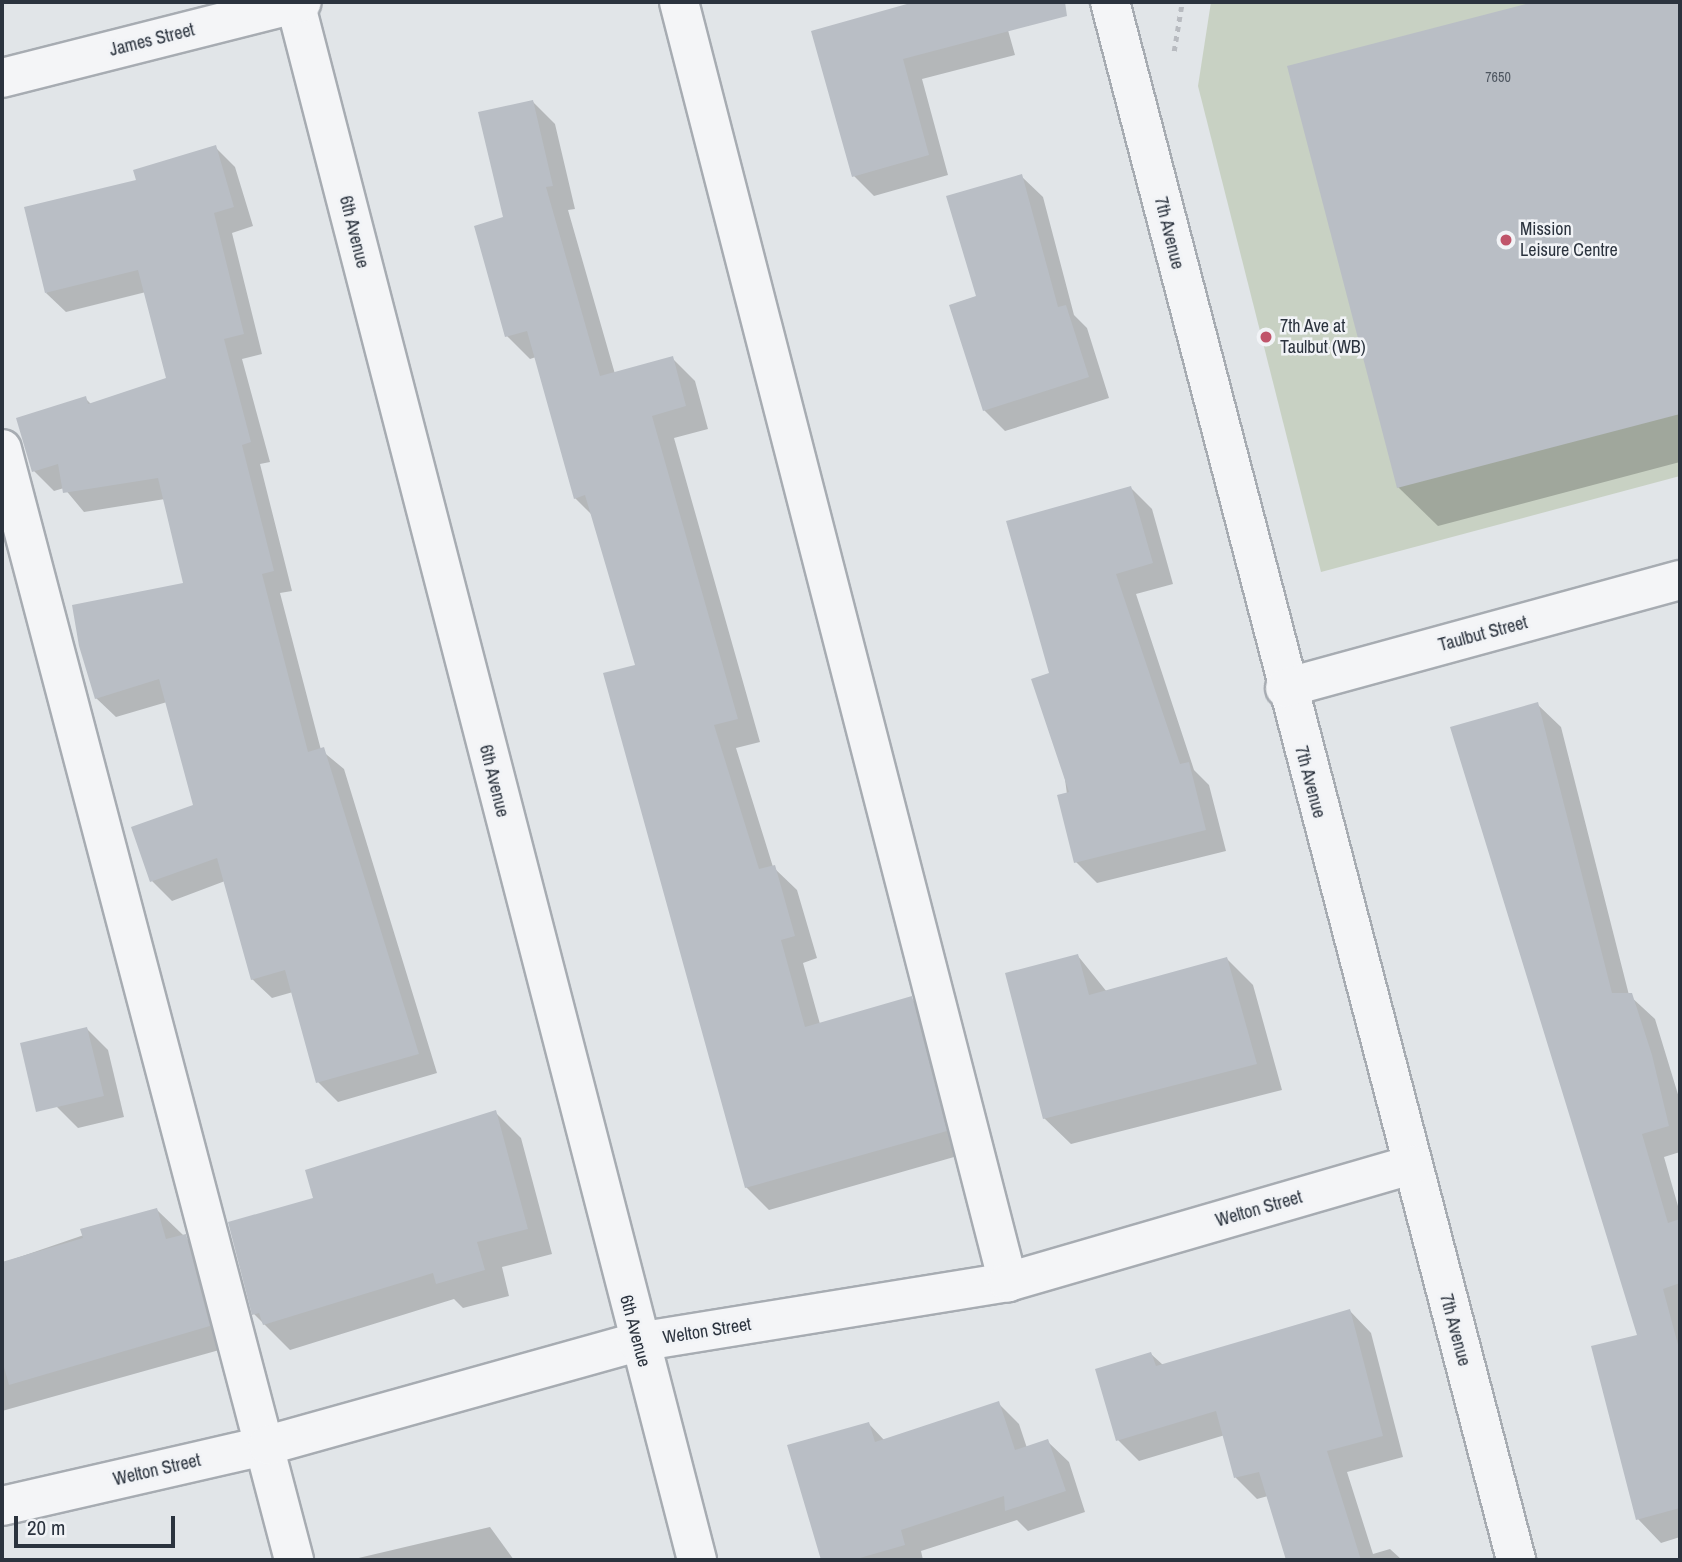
<!DOCTYPE html>
<style>
body{margin:0}
#map{position:relative;width:1682px;height:1562px;overflow:hidden;background:#e1e5e8;font-family:"Archivo Narrow",sans-serif}
div>[style]{position:absolute}
.green>*{inset:0;background:#c8d1c3}
.shadow>*{inset:0;background:#0003}
.building>*{inset:0;background:#b9bec5}
.path>*{height:4.5px;margin-top:-2.25px;transform-origin:0;background:repeating-linear-gradient(90deg,#b8bbc0 0 5px,transparent 0 10px)}
.roads{filter:drop-shadow(2px 0 #a7acb2) drop-shadow(-2px 0 #a7acb2) drop-shadow(0 2px #a7acb2) drop-shadow(0 -2px #a7acb2)}
.minor>*{height:38px;margin:-19px;padding:0 19px;transform-origin:19px;border-radius:19px;background:#f4f5f7}
.dots>*{width:19px;height:19px;translate:-50% -50%;box-sizing:border-box;border:4px solid #f1f3f6;border-radius:50%}
span{translate:-50% -50%;white-space:nowrap;text-align:center;line-height:1.15;-webkit-text-stroke:5px #f1f3f6;paint-order:stroke}
.number-label{font-size:14px;color:#4e5660}
.number-label span{-webkit-text-stroke-width:0}
.street-label{font-size:18px;color:#2b333e}
.poi-label{font-size:18px;color:#2b333e}
.left{translate:0 -50%;text-align:left}
.frame{position:absolute;inset:0;border:4px solid #2b333e;pointer-events:none}
.scale{position:absolute;left:14px;top:1516px;width:161px;height:32px;box-sizing:border-box;border:4px solid #2b333e;border-top:0;padding-left:9px;font-size:21px;line-height:24px;white-space:nowrap;color:#2b333e;-webkit-text-stroke:5px #f1f3f6;paint-order:stroke}
</style>
<div id="map">
<div class="green">
<i style="clip-path:polygon(1211px 2px,1680px 2px,1680px 476px,1321px 572px,1198px 86px)"></i>
</div>
<div class="shadow">
<i style="clip-path:polygon(910px 2px,1000px 2px,1015px 55px,922px 79px,948px 175px,874px 196px,854px 176px)"></i>
<i style="clip-path:polygon(1541px 2px,1680px 2px,1680px 462px,1438px 526px,1398px 487px,1289px 68px)"></i>
<i style="clip-path:polygon(532px 101px,555px 124px,575px 209px,568px 210px,615px 374px,672px 358px,695px 381px,708px 429px,674px 438px,760px 742px,736px 748px,773px 867px,797px 890px,817px 958px,803px 963px,820px 1024px,911px 998px,934px 1021px,968px 1153px,769px 1210px,746px 1187px,637px 666px,593px 516px,575px 498px,536px 357px,530px 359px,507px 336px,505px 219px)"></i>
<i style="clip-path:polygon(215px 147px,235px 167px,253px 226px,232px 233px,262px 354px,242px 359px,270px 462px,260px 464px,292px 591px,280px 593px,321px 750px,344px 769px,437px 1073px,338px 1102px,318px 1082px,293px 992px,272px 998px,252px 979px,225px 881px,172px 901px,152px 881px,195px 807px,167px 702px,116px 717px,96px 698px,186px 584px,165px 499px,84px 512px,64px 488px,54px 491px,34px 471px,85px 398px,92px 405px,168px 379px,146px 292px,66px 312px,46px 293px,138px 181px)"></i>
<i style="clip-path:polygon(1021px 176px,1043px 197px,1074px 315px,1087px 328px,1109px 398px,1005px 431px,984px 410px,978px 298px)"></i>
<i style="clip-path:polygon(1131px 488px,1152px 509px,1173px 584px,1136px 594px,1194px 770px,1209px 785px,1226px 851px,1097px 883px,1076px 862px,1051px 674px)"></i>
<i style="clip-path:polygon(1537px 704px,1561px 727px,1629px 995px,1655px 1019px,1680px 1101px,1680px 1152px,1664px 1157px,1680px 1213px,1680px 1537px,1661px 1543px,1638px 1519px,1639px 1336px)"></i>
<i style="clip-path:polygon(1078px 956px,1107px 992px,1227px 959px,1253px 985px,1282px 1090px,1071px 1144px,1044px 1118px)"></i>
<i style="clip-path:polygon(87px 1029px,108px 1050px,124px 1117px,78px 1128px,57px 1107px)"></i>
<i style="clip-path:polygon(495px 1112px,521px 1138px,552px 1254px,502px 1267px,509px 1296px,463px 1308px,454px 1299px,290px 1350px,254px 1314px,315px 1200px)"></i>
<i style="clip-path:polygon(157px 1210px,206px 1257px,230px 1347px,2px 1411px,2px 1263px)"></i>
<i style="clip-path:polygon(1350px 1311px,1371px 1333px,1403px 1457px,1347px 1472px,1373px 1554px,1390px 1549px,1402px 1560px,1288px 1560px,1268px 1496px,1257px 1499px,1236px 1478px,1225px 1435px,1139px 1461px,1118px 1440px,1151px 1354px,1163px 1365px)"></i>
<i style="clip-path:polygon(998px 1403px,1019px 1424px,1027px 1448px,1047px 1441px,1069px 1462px,1085px 1512px,1028px 1531px,1017px 1520px,921px 1551px,923px 1560px,823px 1560px,790px 1446px,869px 1424px,885px 1441px)"></i>
<i style="clip-path:polygon(490px 1527px,514px 1560px,350px 1560px)"></i>
</div>
<div class="building">
<i style="clip-path:polygon(914px 2px,1065px 2px,1067px 16px,903px 59px,929px 155px,852px 177px,811px 31px)"></i>
<i style="clip-path:polygon(1534px 2px,1680px 2px,1680px 414px,1397px 488px,1287px 66px)"></i>
<i style="clip-path:polygon(533px 100px,553px 186px,546px 187px,600px 376px,673px 356px,686px 406px,652px 416px,738px 719px,714px 725px,759px 869px,775px 865px,795px 936px,781px 940px,805px 1027px,912px 996px,947px 1131px,745px 1188px,603px 673px,635px 665px,585px 495px,574px 499px,527px 331px,505px 337px,474px 226px,503px 217px,478px 112px)"></i>
<i style="clip-path:polygon(216px 145px,234px 207px,214px 213px,244px 334px,224px 339px,251px 442px,242px 445px,274px 571px,262px 574px,308px 752px,324px 747px,419px 1054px,316px 1083px,285px 970px,251px 980px,217px 858px,150px 882px,131px 827px,193px 805px,159px 679px,95px 699px,79px 646px,72px 605px,183px 583px,158px 478px,63px 493px,58px 464px,32px 472px,16px 418px,86px 396px,88px 404px,166px 378px,138px 270px,45px 293px,24px 207px,136px 180px,133px 170px)"></i>
<i style="clip-path:polygon(1022px 174px,1058px 307px,1066px 305px,1089px 377px,983px 411px,949px 305px,976px 296px,946px 196px)"></i>
<i style="clip-path:polygon(1131px 486px,1153px 563px,1116px 574px,1180px 764px,1189px 762px,1206px 830px,1074px 863px,1057px 795px,1069px 792px,1031px 679px,1049px 673px,1006px 521px)"></i>
<i style="clip-path:polygon(1538px 702px,1612px 993px,1632px 993px,1652px 1055px,1669px 1126px,1642px 1134px,1668px 1223px,1680px 1219px,1680px 1283px,1663px 1289px,1680px 1352px,1680px 1508px,1636px 1520px,1591px 1346px,1637px 1335px,1450px 727px)"></i>
<i style="clip-path:polygon(1078px 954px,1089px 995px,1227px 957px,1257px 1064px,1043px 1119px,1005px 973px)"></i>
<i style="clip-path:polygon(87px 1027px,104px 1096px,36px 1112px,20px 1043px)"></i>
<i style="clip-path:polygon(496px 1110px,528px 1229px,477px 1242px,485px 1270px,436px 1284px,433px 1273px,263px 1325px,259px 1313px,252px 1315px,228px 1222px,313px 1198px,305px 1170px)"></i>
<i style="clip-path:polygon(157px 1208px,166px 1239px,186px 1234px,210px 1326px,9px 1385px,2px 1360px,2px 1262px,83px 1238px,80px 1229px)"></i>
<i style="clip-path:polygon(1350px 1309px,1383px 1436px,1327px 1451px,1361px 1560px,1286px 1560px,1259px 1472px,1234px 1478px,1216px 1411px,1116px 1441px,1095px 1369px,1151px 1352px,1156px 1366px)"></i>
<i style="clip-path:polygon(999px 1401px,1015px 1450px,1048px 1439px,1066px 1491px,1005px 1511px,1004px 1496px,901px 1530px,905px 1545px,853px 1560px,821px 1560px,787px 1445px,869px 1422px,875px 1442px)"></i>
</div>
<div class="path">
<i style="left:1174px;top:51px;width:50px;rotate:-80.7deg"></i>
</div>
<div class="roads">
<div class="minor">
<i style="left:295px;top:2px;width:1609px;rotate:75.53deg"></i>
<i style="left:679px;top:2px;width:1322px;rotate:75.59deg"></i>
<i style="left:1110px;top:2px;width:1610px;rotate:75.39deg"></i>
<i style="left:2px;top:78px;width:309px;rotate:-14.2deg"></i>
<i style="left:2px;top:449px;width:1149px;rotate:75.27deg"></i>
<i style="left:1285px;top:688px;width:409px;rotate:-15.3deg"></i>
<i style="left:2px;top:1506px;width:273px;rotate:-12.9deg"></i>
<i style="left:268px;top:1445px;width:384px;rotate:-15.6deg"></i>
<i style="left:638px;top:1342px;width:375px;rotate:-9.2deg"></i>
<i style="left:1008px;top:1282px;width:421px;rotate:-16.2deg"></i>
</div>
</div>
<div class="dots">
<i style="left:1506px;top:240px;background:#c0546a"></i>
<i style="left:1266px;top:337px;background:#c0546a"></i>
</div>
<div class="number-label">
<span style="left:1498px;top:77px">7650</span>
</div>
<div class="street-label">
<span style="left:152px;top:40px;rotate:-14deg">James Street</span>
<span style="left:354px;top:232px;rotate:76deg">6th Avenue</span>
<span style="left:1169px;top:233px;rotate:76deg">7th Avenue</span>
<span style="left:1483px;top:634px;rotate:-15deg">Taulbut Street</span>
<span style="left:494px;top:781px;rotate:76deg">6th Avenue</span>
<span style="left:1310px;top:782px;rotate:75deg">7th Avenue</span>
<span style="left:1259px;top:1209px;rotate:-16deg">Welton Street</span>
<span style="left:1455px;top:1330px;rotate:75deg">7th Avenue</span>
<span style="left:635px;top:1331px;rotate:75deg">6th Avenue</span>
<span style="left:707px;top:1331px;rotate:-9deg">Welton Street</span>
<span style="left:157px;top:1470px;rotate:-13deg">Welton Street</span>
</div>
<div class="poi-label">
<span class="left" style="left:1520px;top:240px">Mission<br>Leisure Centre</span>
<span class="left" style="left:1280px;top:337px">7th Ave at<br>Taulbut (WB)</span>
</div>
<div class="frame"></div>
<div class="scale">20 m</div>
</div>
